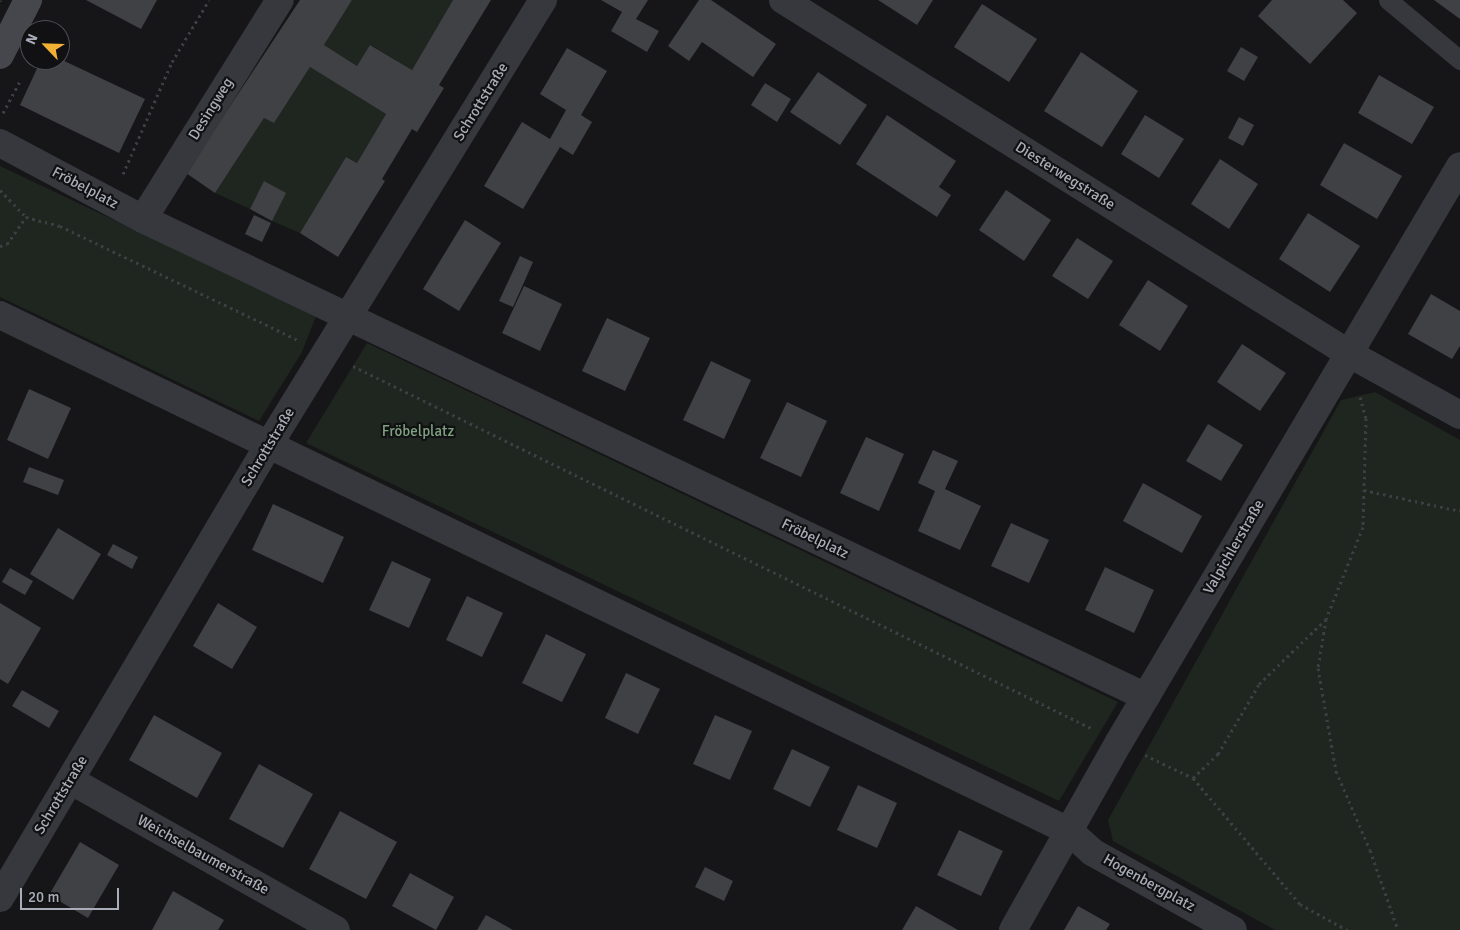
<!DOCTYPE html>
<meta charset="utf-8">
<style>
body{margin:0}
#map{position:relative;width:1460px;height:930px;overflow:hidden;background:#161618;font-family:Signika,sans-serif}
div>[style]{position:absolute}
.green>*{inset:0;background:#1e261f}
.building>*{inset:0;background:#404145}
.path>*{height:3px;margin-top:-1.5px;transform-origin:0;background:repeating-linear-gradient(90deg,#3d3f44 0 2.5px,transparent 0 6.5px)}
.lane>*{height:19px;margin:-9.5px;padding:0 9.5px;transform-origin:9.5px;border-radius:9.5px;background:#37383d}
.street>*{height:28px;margin:-14px;padding:0 14px;transform-origin:14px;border-radius:14px;background:#37383d}
.secondary>*{height:28px;margin:-14px;padding:0 14px;transform-origin:14px;border-radius:14px;background:#45474d}
.tram>*{height:1px;margin:-0.5px;padding:0 0.5px;transform-origin:0.5px;border-radius:0.5px;background:#4a4c52}
span{translate:-50% -50%;white-space:nowrap;text-align:center;line-height:1.15;-webkit-text-stroke:4.5px #111113;paint-order:stroke}
.street-label{font-size:15px;color:#a8adb8}
.park-label{font-size:15px;color:#7fa381}
.north{position:absolute;left:20px;top:20px;width:50px;height:50px;box-sizing:border-box;background:#111113;border:1px solid #4d4f55;border-radius:50%;rotate:294deg;font-size:14px;font-weight:700;line-height:20px;text-align:center;color:#a8adb8}
.north::after{content:'';display:block;margin:auto;width:18px;height:22px;background:#f2b134;clip-path:polygon(50% 0,100% 100%,50% 72%,0 100%)}
.scale{position:absolute;left:20px;top:888px;width:99px;height:22px;box-sizing:border-box;border:2px solid #a8adb8;border-top:0;padding-left:6px;font-size:15px;line-height:18px;white-space:nowrap;color:#a8adb8;-webkit-text-stroke:4px #111113;paint-order:stroke}
</style>
<div id="map">
<div class="green">
<i style="clip-path:polygon(352px 0,453px 0,412px 70px,371px 45px,357px 66px,324px 45px)"></i>
<i style="clip-path:polygon(310px 67px,386px 114px,357px 163px,346px 157px,300px 233px,272px 221px,264px 182px,250px 209px,215px 193px,264px 118px,274px 123px)"></i>
<i style="clip-path:polygon(0 166px,316px 316px,302px 352px,259px 421px,0 297px)"></i>
<i style="clip-path:polygon(367px 343px,1118px 702px,1059px 801px,306px 443px)"></i>
<i style="clip-path:polygon(1375px 392px,1460px 440px,1460px 930px,1275px 930px,1113px 841px,1108px 820px,1341px 400px)"></i>
</div>
<div class="building">
<i style="clip-path:polygon(86px 0,157px 0,141px 29px)"></i>
<i style="clip-path:polygon(300px 0,352px 0,324px 45px,357px 66px,370px 45px,412px 70px,453px 0,491px 0,439px 85px,444px 88px,417px 132px,412px 129px,382px 179px,385px 181px,338px 257px,300px 233px,346px 157px,357px 163px,386px 114px,310px 67px,274px 123px,264px 118px,215px 193px,186px 173px)"></i>
<i style="clip-path:polygon(601px 0,648px 0,636px 19px,659px 31px,647px 52px,611px 31px,622px 12px)"></i>
<i style="clip-path:polygon(699px 0,711px 0,776px 44px,753px 77px,702px 42px,689px 61px,668px 46px)"></i>
<i style="clip-path:polygon(878px 0,933px 0,917px 25px)"></i>
<i style="clip-path:polygon(1272px 0,1343px 0,1357px 13px,1310px 64px,1258px 16px)"></i>
<i style="clip-path:polygon(1434px 0,1460px 0,1460px 19px)"></i>
<i style="clip-path:polygon(982px 4px,1037px 39px,1009px 82px,954px 47px)"></i>
<i style="clip-path:polygon(1241px 47px,1258px 57px,1244px 81px,1227px 71px)"></i>
<i style="clip-path:polygon(567px 48px,607px 71px,581px 115px,592px 122px,573px 155px,560px 147px,523px 209px,484px 186px,522px 122px,550px 139px,566px 110px,540px 94px)"></i>
<i style="clip-path:polygon(1081px 52px,1138px 91px,1102px 147px,1044px 111px)"></i>
<i style="clip-path:polygon(60px 59px,145px 99px,119px 153px,20px 105px,41px 60px)"></i>
<i style="clip-path:polygon(818px 72px,867px 105px,840px 145px,790px 112px)"></i>
<i style="clip-path:polygon(1379px 75px,1434px 107px,1412px 144px,1358px 113px)"></i>
<i style="clip-path:polygon(765px 83px,791px 99px,777px 122px,751px 105px)"></i>
<i style="clip-path:polygon(887px 115px,956px 161px,939px 187px,951px 195px,937px 217px,856px 164px)"></i>
<i style="clip-path:polygon(1145px 115px,1184px 139px,1159px 178px,1121px 154px)"></i>
<i style="clip-path:polygon(1239px 117px,1254px 125px,1243px 146px,1228px 138px)"></i>
<i style="clip-path:polygon(1344px 143px,1402px 176px,1377px 219px,1320px 185px)"></i>
<i style="clip-path:polygon(1220px 159px,1258px 184px,1229px 229px,1191px 204px)"></i>
<i style="clip-path:polygon(264px 181px,286px 193px,272px 221px,250px 209px)"></i>
<i style="clip-path:polygon(1006px 190px,1051px 220px,1024px 261px,979px 230px)"></i>
<i style="clip-path:polygon(1308px 213px,1360px 246px,1330px 292px,1279px 259px)"></i>
<i style="clip-path:polygon(254px 215px,271px 223px,262px 242px,245px 234px)"></i>
<i style="clip-path:polygon(465px 220px,501px 243px,459px 311px,423px 289px)"></i>
<i style="clip-path:polygon(1077px 238px,1113px 261px,1088px 299px,1052px 276px)"></i>
<i style="clip-path:polygon(520px 256px,533px 262px,513px 307px,499px 301px)"></i>
<i style="clip-path:polygon(1148px 280px,1188px 306px,1160px 351px,1119px 325px)"></i>
<i style="clip-path:polygon(524px 286px,562px 304px,540px 351px,502px 333px)"></i>
<i style="clip-path:polygon(1431px 294px,1460px 311px,1460px 346px,1452px 359px,1408px 334px)"></i>
<i style="clip-path:polygon(607px 318px,650px 338px,625px 391px,582px 371px)"></i>
<i style="clip-path:polygon(1242px 344px,1286px 373px,1260px 411px,1217px 382px)"></i>
<i style="clip-path:polygon(711px 361px,751px 380px,724px 439px,683px 420px)"></i>
<i style="clip-path:polygon(29px 389px,71px 408px,48px 459px,7px 440px)"></i>
<i style="clip-path:polygon(787px 402px,827px 421px,801px 477px,760px 458px)"></i>
<i style="clip-path:polygon(1208px 424px,1243px 445px,1221px 481px,1186px 461px)"></i>
<i style="clip-path:polygon(866px 437px,904px 454px,879px 511px,840px 493px)"></i>
<i style="clip-path:polygon(933px 450px,958px 461px,945px 489px,981px 506px,960px 550px,918px 531px,935px 491px,918px 483px)"></i>
<i style="clip-path:polygon(29px 467px,64px 480px,58px 495px,23px 482px)"></i>
<i style="clip-path:polygon(1143px 483px,1202px 516px,1182px 553px,1123px 521px)"></i>
<i style="clip-path:polygon(273px 504px,344px 537px,323px 583px,252px 550px)"></i>
<i style="clip-path:polygon(1011px 523px,1049px 540px,1029px 583px,991px 566px)"></i>
<i style="clip-path:polygon(58px 528px,101px 554px,73px 600px,30px 574px)"></i>
<i style="clip-path:polygon(113px 544px,138px 557px,132px 569px,107px 555px)"></i>
<i style="clip-path:polygon(392px 561px,431px 579px,409px 628px,369px 610px)"></i>
<i style="clip-path:polygon(1105px 567px,1154px 590px,1134px 633px,1085px 610px)"></i>
<i style="clip-path:polygon(10px 568px,33px 581px,25px 595px,2px 582px)"></i>
<i style="clip-path:polygon(467px 596px,503px 613px,482px 657px,446px 640px)"></i>
<i style="clip-path:polygon(0 603px,41px 628px,8px 684px,0 679px)"></i>
<i style="clip-path:polygon(218px 603px,257px 627px,232px 669px,193px 646px)"></i>
<i style="clip-path:polygon(546px 634px,586px 654px,562px 702px,522px 683px)"></i>
<i style="clip-path:polygon(626px 673px,660px 689px,638px 734px,605px 718px)"></i>
<i style="clip-path:polygon(22px 690px,59px 711px,49px 728px,12px 706px)"></i>
<i style="clip-path:polygon(154px 715px,222px 753px,197px 798px,129px 760px)"></i>
<i style="clip-path:polygon(715px 715px,752px 731px,730px 780px,693px 764px)"></i>
<i style="clip-path:polygon(792px 749px,830px 767px,810px 807px,773px 789px)"></i>
<i style="clip-path:polygon(259px 764px,313px 794px,283px 848px,229px 819px)"></i>
<i style="clip-path:polygon(858px 785px,897px 803px,877px 848px,837px 830px)"></i>
<i style="clip-path:polygon(340px 811px,397px 842px,366px 899px,309px 869px)"></i>
<i style="clip-path:polygon(959px 830px,1003px 851px,981px 896px,937px 875px)"></i>
<i style="clip-path:polygon(80px 842px,119px 865px,88px 918px,49px 895px)"></i>
<i style="clip-path:polygon(705px 867px,733px 881px,724px 901px,695px 887px)"></i>
<i style="clip-path:polygon(410px 873px,454px 897px,436px 930px,392px 906px)"></i>
<i style="clip-path:polygon(173px 891px,224px 920px,218px 930px,152px 930px)"></i>
<i style="clip-path:polygon(916px 906px,958px 930px,902px 930px)"></i>
<i style="clip-path:polygon(1078px 906px,1110px 924px,1106px 930px,1064px 930px)"></i>
<i style="clip-path:polygon(486px 915px,513px 930px,477px 930px)"></i>
</div>
<div class="path">
<i style="left:3px;top:113px;width:38px;rotate:-62deg"></i>
<i style="left:123px;top:174px;width:122px;rotate:-66.4deg"></i>
<i style="left:172px;top:62px;width:72px;rotate:-59.2deg"></i>
<i style="left:0;top:190px;width:37px;rotate:46deg"></i>
<i style="left:0;top:246px;width:7px;rotate:-16deg"></i>
<i style="left:7px;top:244px;width:33px;rotate:-55deg"></i>
<i style="left:26px;top:217px;width:35px;rotate:15deg"></i>
<i style="left:60px;top:226px;width:264px;rotate:25.6deg"></i>
<i style="left:353px;top:366px;width:824px;rotate:26.13deg"></i>
<i style="left:1360px;top:397px;width:22px;rotate:74deg"></i>
<i style="left:1366px;top:418px;width:109px;rotate:91.6deg"></i>
<i style="left:1363px;top:527px;width:99px;rotate:111.9deg"></i>
<i style="left:1326px;top:619px;width:50px;rotate:99.3deg"></i>
<i style="left:1318px;top:668px;width:105px;rotate:80.1deg"></i>
<i style="left:1336px;top:771px;width:86px;rotate:66.7deg"></i>
<i style="left:1370px;top:850px;width:85px;rotate:70.7deg"></i>
<i style="left:1364px;top:490px;width:98px;rotate:12.3deg"></i>
<i style="left:1145px;top:755px;width:53px;rotate:25.6deg"></i>
<i style="left:1193px;top:778px;width:165px;rotate:49.7deg"></i>
<i style="left:1300px;top:904px;width:54px;rotate:29deg"></i>
<i style="left:1193px;top:778px;width:35px;rotate:-44deg"></i>
<i style="left:1218px;top:754px;width:81px;rotate:-59.6deg"></i>
<i style="left:1259px;top:684px;width:93px;rotate:-44.1deg"></i>
</div>
<div class="lane">
<i style="left:1388px;top:0;width:94px;rotate:39.8deg"></i>
</div>
<div class="street">
<i style="left:783px;top:0;width:666px;rotate:32deg"></i>
<i style="left:1348px;top:353px;width:128px;rotate:29deg"></i>
<i style="left:0;top:143px;width:162px;rotate:28deg"></i>
<i style="left:143px;top:219px;width:1111px;rotate:25.48deg"></i>
<i style="left:143px;top:219px;width:258px;rotate:-58deg"></i>
<i style="left:0;top:315px;width:1187px;rotate:25.77deg"></i>
<i style="left:1069px;top:831px;width:31px;rotate:42deg"></i>
<i style="left:1092px;top:852px;width:161px;rotate:29deg"></i>
<i style="left:70px;top:780px;width:305px;rotate:29.4deg"></i>
<i style="left:0;top:898px;width:525px;rotate:-59.34deg"></i>
<i style="left:268px;top:446px;width:524px;rotate:-58.34deg"></i>
<i style="left:1013px;top:930px;width:216px;rotate:-60.6deg"></i>
<i style="left:1119px;top:742px;width:669px;rotate:-59.37deg"></i>
</div>
<div class="secondary">
<i style="left:0;top:55px;width:62px;rotate:-63deg"></i>
</div>
<div class="tram">
<i style="left:0;top:1px;width:1px;rotate:-45deg"></i>
</div>
<div class="street-label">
<span style="left:481px;top:102px;rotate:-58deg">Schrottstraße</span>
<span style="left:211px;top:109px;rotate:-58deg">Desingweg</span>
<span style="left:1065px;top:176px;rotate:32deg">Diesterwegstraße</span>
<span style="left:85px;top:188px;rotate:28deg">Fröbelplatz</span>
<span style="left:268px;top:447px;rotate:-59deg">Schrottstraße</span>
<span style="left:815px;top:539px;rotate:26deg">Fröbelplatz</span>
<span style="left:1234px;top:547px;rotate:-60deg">Valpichlerstraße</span>
<span style="left:61px;top:795px;rotate:-59deg">Schrottstraße</span>
<span style="left:203px;top:855px;rotate:29deg">Weichselbaumerstraße</span>
<span style="left:1149px;top:883px;rotate:29deg">Hogenbergplatz</span>
</div>
<div class="park-label">
<span style="left:418px;top:432px">Fröbelplatz</span>
</div>
<div class="north">N</div>
<div class="scale">20 m</div>
</div>
